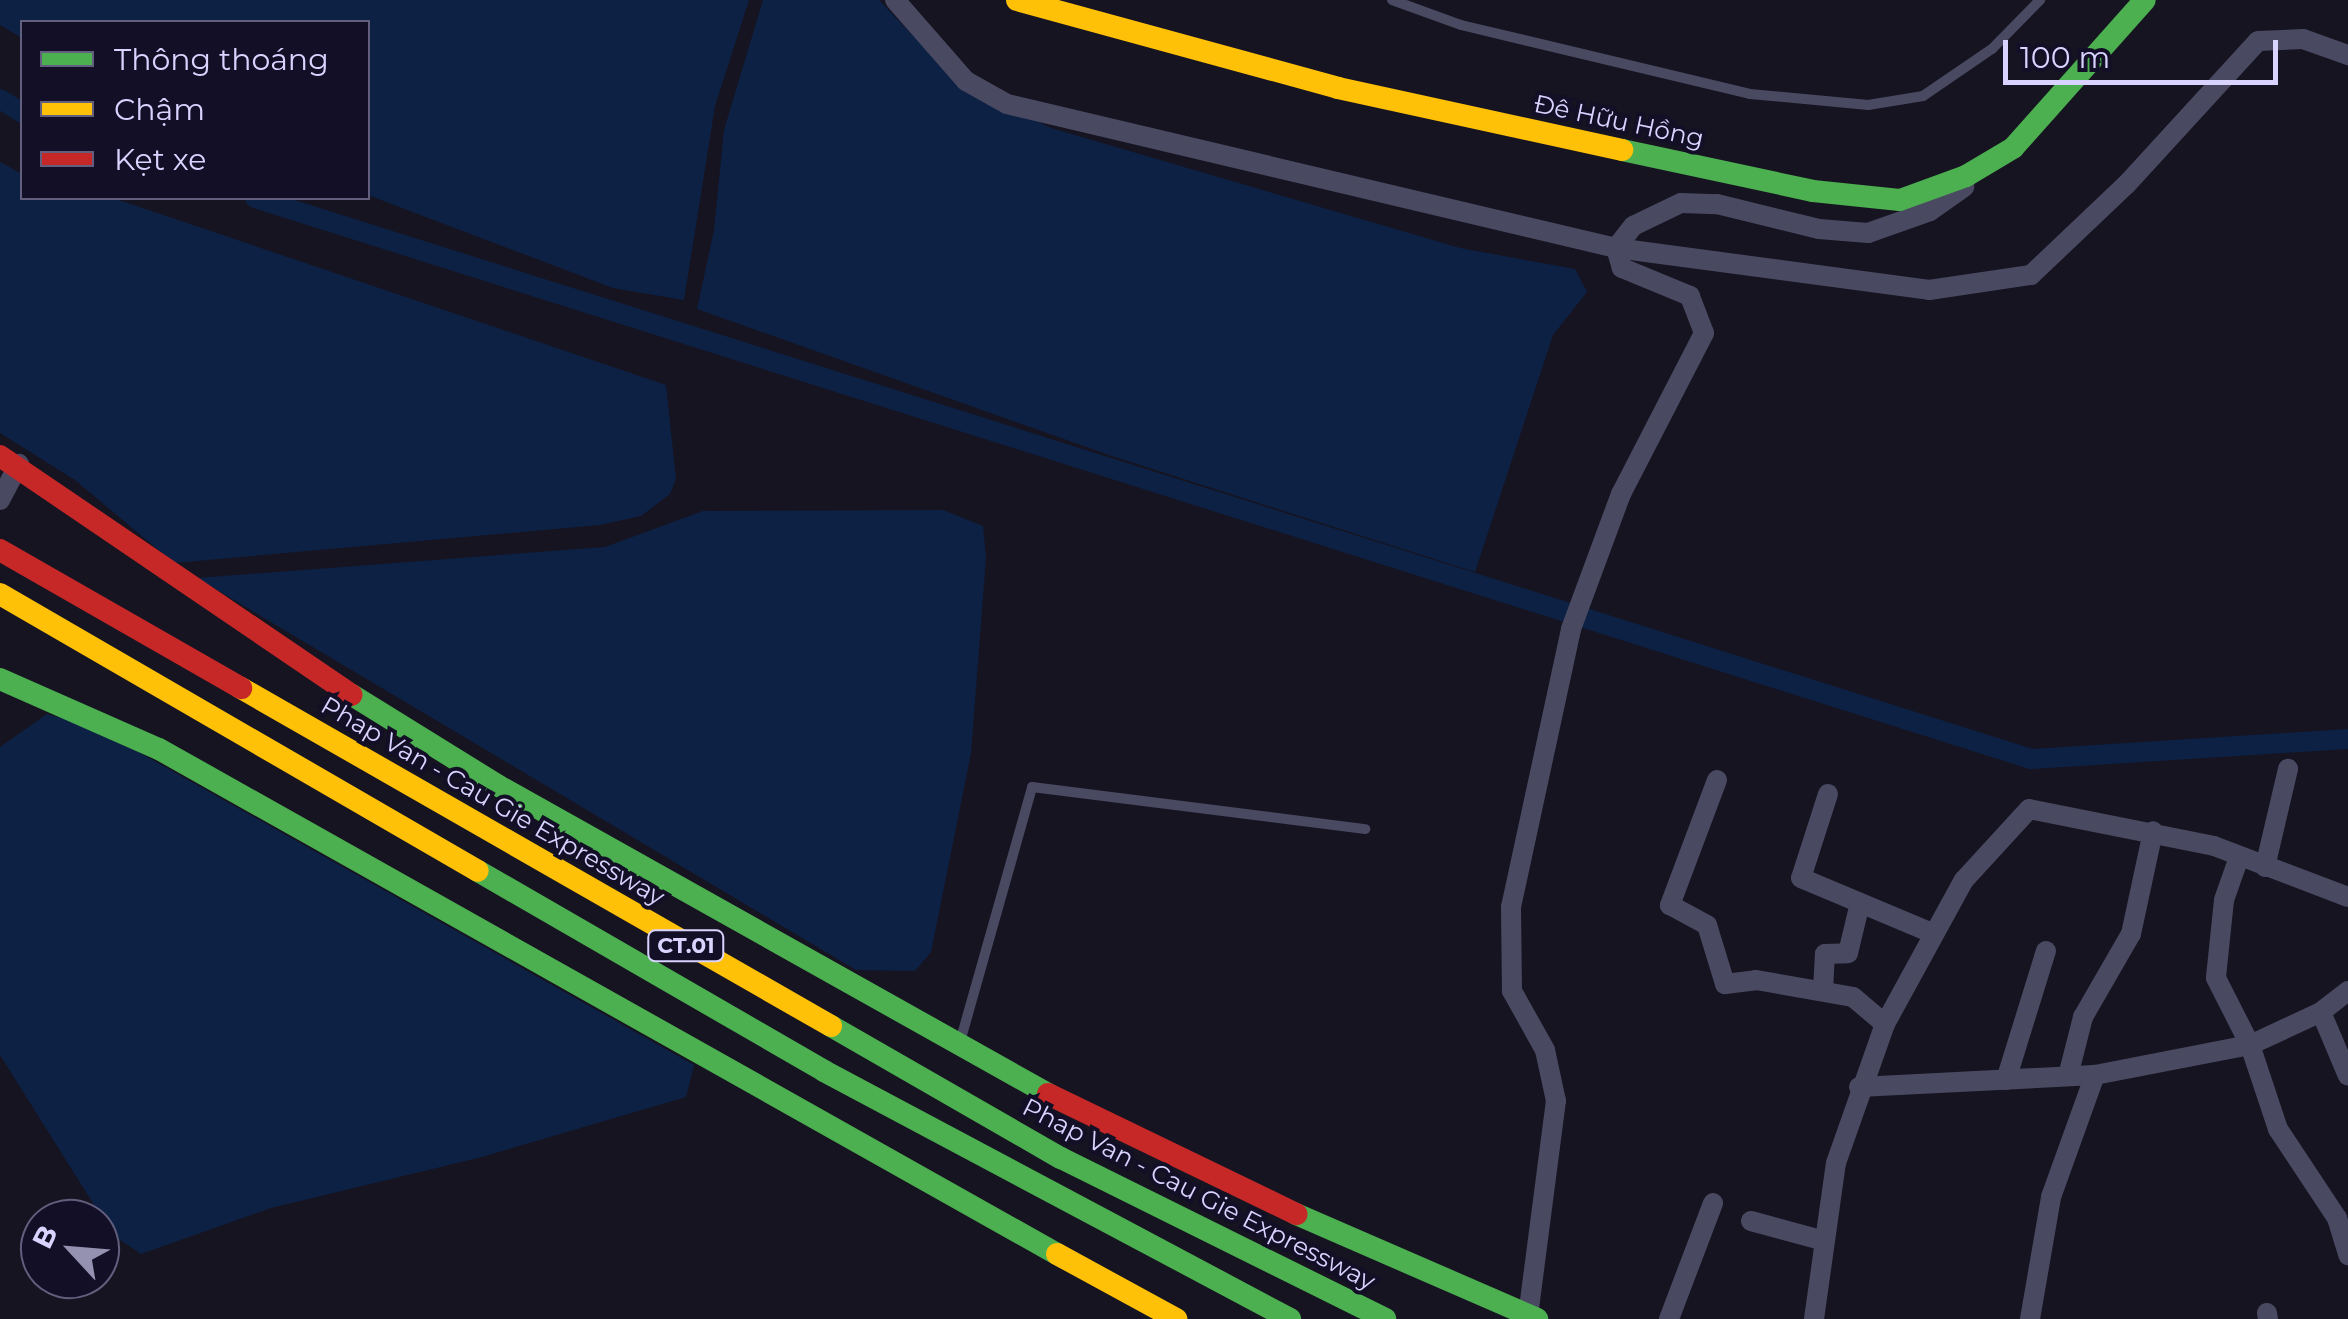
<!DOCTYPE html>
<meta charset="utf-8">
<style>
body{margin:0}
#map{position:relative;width:2348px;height:1319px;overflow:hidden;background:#161421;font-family:Montserrat,sans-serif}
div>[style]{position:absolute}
.water>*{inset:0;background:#0d2144}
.canal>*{height:20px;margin:-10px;padding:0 10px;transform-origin:10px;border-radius:10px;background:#0d2144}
.lane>*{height:10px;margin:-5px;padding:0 5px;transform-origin:5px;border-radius:5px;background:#4a4962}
.street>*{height:20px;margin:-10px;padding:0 10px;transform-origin:10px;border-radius:10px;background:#4a4962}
.fast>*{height:22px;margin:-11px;padding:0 11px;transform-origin:11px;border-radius:11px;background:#4caf50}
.slow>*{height:22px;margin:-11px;padding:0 11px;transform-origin:11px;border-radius:11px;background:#ffc107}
.jam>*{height:22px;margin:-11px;padding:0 11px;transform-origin:11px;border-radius:11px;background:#c62828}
span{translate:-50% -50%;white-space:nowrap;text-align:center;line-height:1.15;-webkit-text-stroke:8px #130f26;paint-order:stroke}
.shield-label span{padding:2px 8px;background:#130f26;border:2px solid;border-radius:8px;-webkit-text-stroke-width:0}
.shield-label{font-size:22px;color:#d9d4ff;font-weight:700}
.street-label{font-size:25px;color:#d9d4ff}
.legend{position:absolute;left:20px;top:20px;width:350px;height:180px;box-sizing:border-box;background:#130f26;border:2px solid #625e7d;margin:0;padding:12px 18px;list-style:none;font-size:30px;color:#d9d4ff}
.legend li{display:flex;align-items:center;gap:20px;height:50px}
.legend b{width:50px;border:2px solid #625e7d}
.north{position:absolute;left:20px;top:1199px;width:100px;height:100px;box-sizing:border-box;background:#130f26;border:2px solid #625e7d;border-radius:50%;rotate:296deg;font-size:28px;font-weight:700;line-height:40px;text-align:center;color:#d9d4ff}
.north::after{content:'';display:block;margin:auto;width:35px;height:45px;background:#9591b1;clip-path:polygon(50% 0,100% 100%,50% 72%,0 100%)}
.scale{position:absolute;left:2003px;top:40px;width:275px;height:45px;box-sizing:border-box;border:5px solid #d9d4ff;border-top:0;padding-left:12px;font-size:30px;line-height:35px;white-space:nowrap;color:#d9d4ff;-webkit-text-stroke:8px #130f26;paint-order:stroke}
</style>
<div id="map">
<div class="water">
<i style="clip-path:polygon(0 0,749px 0,715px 106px,684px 300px,613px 288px,368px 195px,368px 22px,22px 22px,22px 38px,0 25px)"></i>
<i style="clip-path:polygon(763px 0,879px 0,957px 82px,1051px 128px,1460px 248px,1575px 269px,1587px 292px,1553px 335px,1475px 572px,1112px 456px,697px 309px,714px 230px,724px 130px)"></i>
<i style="clip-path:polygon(0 162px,22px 174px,22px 198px,113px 198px,666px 385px,676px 479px,670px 494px,641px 516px,600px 525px,174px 563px,75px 480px,0 433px)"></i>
<i style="clip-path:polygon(943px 510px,983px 526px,986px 558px,971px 753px,931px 952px,915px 971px,856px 970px,197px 578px,605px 547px,703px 511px)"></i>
<i style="clip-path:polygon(47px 714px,96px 728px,694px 1065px,686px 1097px,482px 1157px,271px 1208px,141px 1254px,113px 1235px,0 1055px,0 747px)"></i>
</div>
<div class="canal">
<i style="left:0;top:99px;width:26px;rotate:32deg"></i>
<i style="left:255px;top:198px;width:1862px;rotate:17.53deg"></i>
<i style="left:2031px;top:759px;width:318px;rotate:-3.6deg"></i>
</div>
<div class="lane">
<i style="left:1392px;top:0;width:73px;rotate:19.9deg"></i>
<i style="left:1461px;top:25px;width:297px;rotate:13.4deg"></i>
<i style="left:1750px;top:94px;width:119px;rotate:5.3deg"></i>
<i style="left:1868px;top:105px;width:56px;rotate:-9.3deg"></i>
<i style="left:1923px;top:96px;width:83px;rotate:-34.3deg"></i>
<i style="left:1992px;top:49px;width:69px;rotate:-45.6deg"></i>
<i style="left:960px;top:1042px;width:265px;rotate:-74.2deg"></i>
<i style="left:1032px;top:787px;width:336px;rotate:7.2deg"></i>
</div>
<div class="street">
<i style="left:895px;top:0;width:108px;rotate:48.8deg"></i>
<i style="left:966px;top:81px;width:47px;rotate:29.3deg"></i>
<i style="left:1007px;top:104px;width:626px;rotate:13.3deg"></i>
<i style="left:1616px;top:248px;width:316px;rotate:7.6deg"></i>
<i style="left:1929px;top:290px;width:103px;rotate:-8.4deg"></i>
<i style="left:2031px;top:275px;width:131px;rotate:-43.5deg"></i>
<i style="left:2126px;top:185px;width:195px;rotate:-47.5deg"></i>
<i style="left:2258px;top:41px;width:45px;rotate:-2.5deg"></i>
<i style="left:2303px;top:39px;width:48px;rotate:19.6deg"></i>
<i style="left:0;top:500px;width:41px;rotate:-62.2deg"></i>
<i style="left:1717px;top:780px;width:134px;rotate:110.6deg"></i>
<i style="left:1670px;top:905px;width:42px;rotate:28.4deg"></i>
<i style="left:1707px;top:925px;width:62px;rotate:73deg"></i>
<i style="left:1725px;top:984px;width:31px;rotate:-7deg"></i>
<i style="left:1756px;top:980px;width:98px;rotate:9.9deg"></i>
<i style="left:1853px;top:997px;width:42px;rotate:40.2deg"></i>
<i style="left:1828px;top:794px;width:88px;rotate:107.8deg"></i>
<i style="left:1801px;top:878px;width:144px;rotate:22.8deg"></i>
<i style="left:2238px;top:860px;width:42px;rotate:109.3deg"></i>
<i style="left:2224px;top:900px;width:78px;rotate:95.9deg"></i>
<i style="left:2216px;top:978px;width:75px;rotate:63.1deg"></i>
<i style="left:2250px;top:1045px;width:89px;rotate:71.6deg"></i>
<i style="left:2278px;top:1129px;width:107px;rotate:56.5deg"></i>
<i style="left:2337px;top:1218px;width:39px;rotate:73deg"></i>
<i style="left:2265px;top:867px;width:101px;rotate:-76.8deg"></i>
<i style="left:1823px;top:991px;width:37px;rotate:-87deg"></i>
<i style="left:1825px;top:954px;width:23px;rotate:-2deg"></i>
<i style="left:1848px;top:953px;width:51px;rotate:-76.5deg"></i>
<i style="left:2321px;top:1012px;width:69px;rotate:67.1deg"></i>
<i style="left:2068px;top:1076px;width:61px;rotate:-75.7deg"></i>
<i style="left:2083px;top:1017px;width:96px;rotate:-60deg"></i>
<i style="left:2131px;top:934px;width:105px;rotate:-77.9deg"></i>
<i style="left:2006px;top:1080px;width:135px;rotate:-72.8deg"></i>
<i style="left:1859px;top:1087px;width:236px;rotate:-2.9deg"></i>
<i style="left:2095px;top:1075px;width:158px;rotate:-11deg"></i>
<i style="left:2250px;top:1045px;width:78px;rotate:-24.9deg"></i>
<i style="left:2321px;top:1012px;width:34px;rotate:-38deg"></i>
<i style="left:1751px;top:1221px;width:73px;rotate:15.2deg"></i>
<i style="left:2267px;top:1313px;width:6px;rotate:81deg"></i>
<i style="left:1528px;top:1316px;width:217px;rotate:-82.6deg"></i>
<i style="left:1556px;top:1101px;width:52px;rotate:-102.2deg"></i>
<i style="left:1545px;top:1050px;width:68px;rotate:-119.2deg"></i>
<i style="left:1512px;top:991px;width:84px;rotate:-90.7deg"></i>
<i style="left:1511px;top:907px;width:284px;rotate:-77.8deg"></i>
<i style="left:1571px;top:629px;width:144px;rotate:-69.7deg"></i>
<i style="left:1621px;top:494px;width:181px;rotate:-62.7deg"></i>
<i style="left:1704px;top:333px;width:40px;rotate:-111deg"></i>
<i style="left:1690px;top:296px;width:74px;rotate:-157.6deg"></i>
<i style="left:1622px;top:268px;width:21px;rotate:-107deg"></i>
<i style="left:1616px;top:248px;width:28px;rotate:-52deg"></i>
<i style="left:1633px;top:226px;width:53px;rotate:-25.6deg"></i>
<i style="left:1681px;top:203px;width:36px;rotate:2deg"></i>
<i style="left:1717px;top:204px;width:105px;rotate:13.8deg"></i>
<i style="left:1819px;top:229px;width:49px;rotate:4.7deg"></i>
<i style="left:1868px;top:233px;width:66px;rotate:-19.5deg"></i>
<i style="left:1930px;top:211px;width:42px;rotate:-35.2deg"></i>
<i style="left:1669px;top:1319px;width:124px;rotate:-69.2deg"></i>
<i style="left:1814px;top:1319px;width:158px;rotate:-82deg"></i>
<i style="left:1836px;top:1163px;width:147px;rotate:-70.6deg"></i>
<i style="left:1885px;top:1024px;width:164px;rotate:-61.3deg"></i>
<i style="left:1964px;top:880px;width:96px;rotate:-47.5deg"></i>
<i style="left:2029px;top:809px;width:189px;rotate:11.3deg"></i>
<i style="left:2214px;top:846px;width:143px;rotate:20.8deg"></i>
<i style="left:2030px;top:1319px;width:124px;rotate:-80.2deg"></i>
<i style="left:2051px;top:1197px;width:130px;rotate:-70.2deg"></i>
</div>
<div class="fast">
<i style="left:1622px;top:150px;width:195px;rotate:12.1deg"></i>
<i style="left:1813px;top:191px;width:87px;rotate:5.9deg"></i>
<i style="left:1900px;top:200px;width:70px;rotate:-20deg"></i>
<i style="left:1966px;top:176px;width:55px;rotate:-30.8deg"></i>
<i style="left:2013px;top:148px;width:198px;rotate:-48.3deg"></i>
<i style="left:0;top:679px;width:174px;rotate:23.8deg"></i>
<i style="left:159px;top:749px;width:1030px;rotate:29.35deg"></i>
<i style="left:352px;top:695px;width:171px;rotate:31.8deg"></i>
<i style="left:497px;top:785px;width:632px;rotate:29.28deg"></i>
<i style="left:478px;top:871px;width:400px;rotate:30deg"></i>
<i style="left:824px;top:1071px;width:528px;rotate:28.02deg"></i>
<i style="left:831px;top:1026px;width:265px;rotate:29.9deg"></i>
<i style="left:1061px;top:1158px;width:362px;rotate:26.4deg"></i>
<i style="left:1296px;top:1214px;width:263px;rotate:23.5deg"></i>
</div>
<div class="slow">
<i style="left:1017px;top:0;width:333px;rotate:15.3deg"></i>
<i style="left:1338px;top:88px;width:291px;rotate:12.3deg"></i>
<i style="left:0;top:594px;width:552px;rotate:30.09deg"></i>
<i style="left:241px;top:688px;width:680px;rotate:29.81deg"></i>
<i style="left:1057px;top:1254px;width:136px;rotate:28.6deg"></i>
</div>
<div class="jam">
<i style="left:0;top:456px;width:425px;rotate:34.2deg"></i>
<i style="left:0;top:550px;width:278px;rotate:29.8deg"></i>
<i style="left:1048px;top:1094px;width:276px;rotate:25.8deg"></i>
</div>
<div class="shield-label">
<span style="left:686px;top:946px">CT.01</span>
</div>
<div class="street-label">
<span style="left:1619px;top:121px;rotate:12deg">Đê Hữu Hồng</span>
<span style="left:493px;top:801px;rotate:30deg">Phap Van - Cau Gie Expressway</span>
<span style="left:1199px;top:1194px;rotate:27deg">Phap Van - Cau Gie Expressway</span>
</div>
<ul class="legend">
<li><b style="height:12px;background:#4caf50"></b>Thông thoáng</li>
<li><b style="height:12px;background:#ffc107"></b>Chậm</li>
<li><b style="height:12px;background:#c62828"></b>Kẹt xe</li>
</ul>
<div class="north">B</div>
<div class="scale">100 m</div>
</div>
